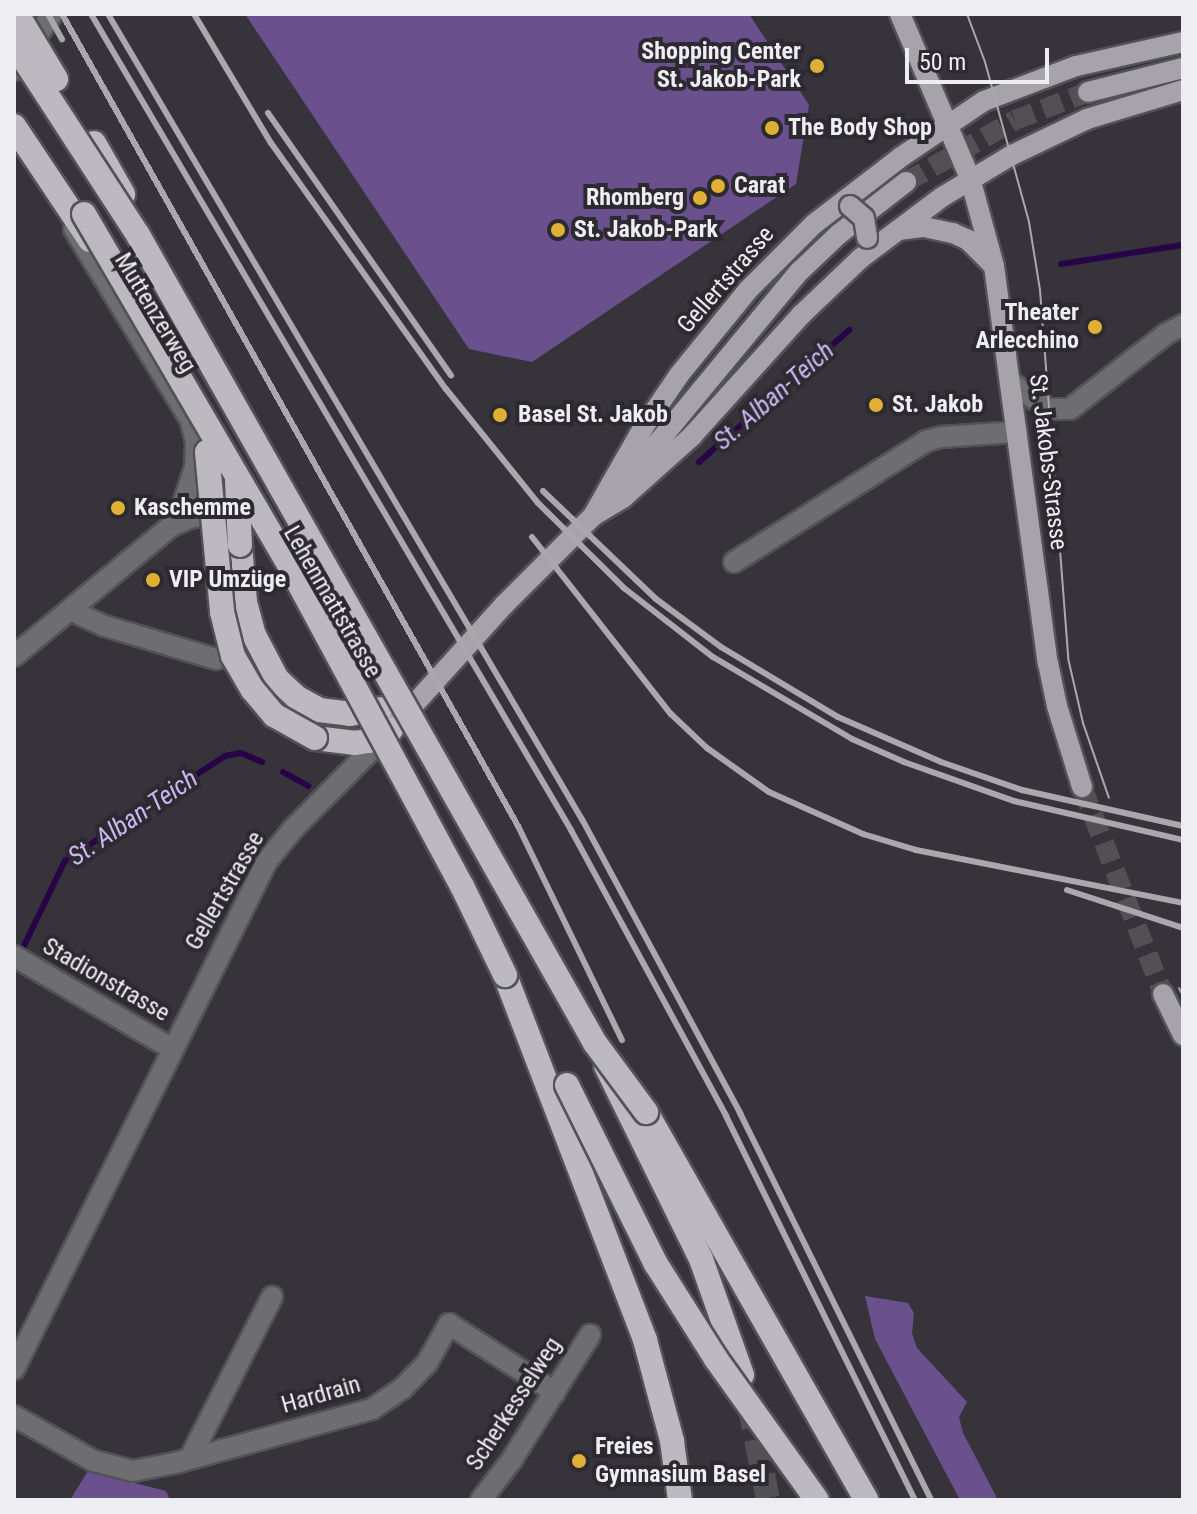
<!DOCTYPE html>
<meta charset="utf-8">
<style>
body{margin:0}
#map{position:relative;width:1197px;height:1514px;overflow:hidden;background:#36343a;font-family:"Roboto Condensed",sans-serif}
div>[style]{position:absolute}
.green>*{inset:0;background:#6a518e}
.stream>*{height:6px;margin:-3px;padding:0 3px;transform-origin:3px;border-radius:3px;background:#270447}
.major-tunnel>*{height:20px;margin-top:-10px;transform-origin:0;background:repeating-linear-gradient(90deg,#525055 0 20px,transparent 0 30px)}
.highway-tunnel>*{height:24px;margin-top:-12px;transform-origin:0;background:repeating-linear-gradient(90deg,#525055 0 24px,transparent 0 36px)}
.roads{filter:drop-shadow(2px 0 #535257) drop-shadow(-2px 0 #535257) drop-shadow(0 2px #535257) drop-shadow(0 -2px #535257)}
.minor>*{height:20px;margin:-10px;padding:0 10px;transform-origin:10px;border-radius:10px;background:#6e6d70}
.major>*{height:20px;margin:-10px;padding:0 10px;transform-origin:10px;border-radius:10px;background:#a6a4aa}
.highway>*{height:24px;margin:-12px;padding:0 12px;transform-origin:12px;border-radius:12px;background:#bcb9c1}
.tram>*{height:2px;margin:-1px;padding:0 1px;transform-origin:1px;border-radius:1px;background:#aaa8ad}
.rail>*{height:6px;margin:-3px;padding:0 3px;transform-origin:3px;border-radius:3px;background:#aaa8ad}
.bridges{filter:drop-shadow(2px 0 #535257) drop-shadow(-2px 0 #535257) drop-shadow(0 2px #535257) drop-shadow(0 -2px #535257)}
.major-bridge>*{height:20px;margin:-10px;padding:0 10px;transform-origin:10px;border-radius:10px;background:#a6a4aa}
.highway-bridge>*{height:24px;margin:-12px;padding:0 12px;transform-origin:12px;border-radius:12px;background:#bcb9c1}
.dots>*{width:22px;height:22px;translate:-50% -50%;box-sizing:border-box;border:4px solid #2c2a30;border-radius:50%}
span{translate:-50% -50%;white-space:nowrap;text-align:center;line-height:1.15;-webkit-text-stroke:8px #2c2a30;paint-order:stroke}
.poi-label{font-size:24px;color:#eeedf1;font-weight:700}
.right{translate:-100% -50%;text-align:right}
.left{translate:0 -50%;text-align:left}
.street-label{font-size:24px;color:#eeedf1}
.water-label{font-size:26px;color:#ccb6f2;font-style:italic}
.frame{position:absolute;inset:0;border:16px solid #eeedf1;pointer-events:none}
.scale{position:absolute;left:905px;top:48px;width:144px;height:36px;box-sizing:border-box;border:4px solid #eeedf1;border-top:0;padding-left:10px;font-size:24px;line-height:28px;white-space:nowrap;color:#eeedf1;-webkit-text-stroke:6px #2c2a30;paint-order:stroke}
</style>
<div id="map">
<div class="green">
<i style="clip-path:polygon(245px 14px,749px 14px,809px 105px,796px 184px,532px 362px,469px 349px)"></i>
<i style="clip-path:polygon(865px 1296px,908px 1303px,914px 1313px,912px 1333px,917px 1348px,967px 1402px,959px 1417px,963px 1433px,998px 1500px,960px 1500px,875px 1339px)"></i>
<i style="clip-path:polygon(88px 1471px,166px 1491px,170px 1500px,70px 1500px)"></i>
</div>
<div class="stream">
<i style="left:1061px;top:264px;width:123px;rotate:-8.9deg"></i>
<i style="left:699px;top:462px;width:200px;rotate:-41.3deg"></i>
<i style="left:283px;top:772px;width:29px;rotate:29deg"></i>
<i style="left:19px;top:956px;width:106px;rotate:-64.2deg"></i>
<i style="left:65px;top:861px;width:191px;rotate:-33.3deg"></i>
<i style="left:225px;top:756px;width:16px;rotate:-11deg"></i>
<i style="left:241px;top:753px;width:23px;rotate:23deg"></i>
</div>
<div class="major-tunnel">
<i style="left:906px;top:182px;width:125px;rotate:-29.6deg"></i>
<i style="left:1015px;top:120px;width:78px;rotate:-21deg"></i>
<i style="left:1082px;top:787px;width:222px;rotate:68.6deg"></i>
</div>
<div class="highway-tunnel">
<i style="left:749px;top:1404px;width:98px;rotate:78.8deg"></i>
</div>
<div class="roads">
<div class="minor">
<i style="left:14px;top:70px;width:68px;rotate:-55.8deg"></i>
<i style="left:74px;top:229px;width:225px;rotate:58.6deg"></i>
<i style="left:191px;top:421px;width:23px;rotate:77deg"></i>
<i style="left:196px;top:443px;width:24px;rotate:92deg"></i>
<i style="left:195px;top:467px;width:36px;rotate:108deg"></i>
<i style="left:184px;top:501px;width:28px;rotate:117deg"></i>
<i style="left:1012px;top:383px;width:44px;rotate:35.8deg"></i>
<i style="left:1048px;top:409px;width:22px"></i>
<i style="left:1070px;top:409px;width:122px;rotate:-38deg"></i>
<i style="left:1166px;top:334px;width:19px;rotate:-28deg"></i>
<i style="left:734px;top:562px;width:227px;rotate:-32.2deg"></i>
<i style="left:926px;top:441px;width:16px;rotate:-15deg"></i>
<i style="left:941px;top:437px;width:76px;rotate:-3.8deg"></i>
<i style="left:70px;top:610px;width:38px;rotate:25deg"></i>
<i style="left:105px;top:626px;width:116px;rotate:16.6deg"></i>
<i style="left:14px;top:656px;width:204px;rotate:-39.6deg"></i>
<i style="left:171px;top:526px;width:21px;rotate:-23deg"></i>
<i style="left:190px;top:518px;width:26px;rotate:-11deg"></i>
<i style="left:216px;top:513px;width:13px;rotate:4deg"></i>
<i style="left:229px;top:514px;width:24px;rotate:22deg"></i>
<i style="left:14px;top:956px;width:182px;rotate:30.4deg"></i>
<i style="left:14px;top:1369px;width:568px;rotate:-63.53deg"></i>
<i style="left:267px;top:861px;width:41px;rotate:-50.9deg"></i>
<i style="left:293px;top:829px;width:135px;rotate:-45.3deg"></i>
<i style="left:14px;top:1416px;width:92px;rotate:29.4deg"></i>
<i style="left:94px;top:1461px;width:40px;rotate:14.4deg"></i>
<i style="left:133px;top:1471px;width:43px;rotate:-10.8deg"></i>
<i style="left:175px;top:1463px;width:204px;rotate:-15.3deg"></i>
<i style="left:372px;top:1409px;width:36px;rotate:-34deg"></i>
<i style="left:402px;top:1389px;width:36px;rotate:-46deg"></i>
<i style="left:427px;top:1363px;width:45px;rotate:-60.6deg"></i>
<i style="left:449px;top:1324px;width:126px;rotate:32.7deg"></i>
<i style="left:190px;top:1458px;width:181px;rotate:-63deg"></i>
<i style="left:481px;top:1500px;width:49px;rotate:-52.4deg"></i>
<i style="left:511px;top:1461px;width:149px;rotate:-57.9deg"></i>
</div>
<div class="major">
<i style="left:900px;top:14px;width:178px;rotate:66.9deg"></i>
<i style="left:970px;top:178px;width:91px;rotate:74.7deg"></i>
<i style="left:994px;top:266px;width:401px;rotate:82.3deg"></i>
<i style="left:1048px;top:663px;width:44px;rotate:78.2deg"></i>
<i style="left:1057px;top:706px;width:85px;rotate:72.8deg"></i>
<i style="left:1088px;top:92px;width:98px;rotate:-14.2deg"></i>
<i style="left:898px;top:230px;width:26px;rotate:-7deg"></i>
<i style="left:924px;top:227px;width:30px;rotate:12deg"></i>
<i style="left:953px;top:233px;width:17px;rotate:25deg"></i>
<i style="left:968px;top:240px;width:35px;rotate:45deg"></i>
<i style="left:621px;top:487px;width:281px;rotate:-50.4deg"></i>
<i style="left:800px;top:271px;width:54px;rotate:-43.5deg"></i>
<i style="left:839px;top:234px;width:85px;rotate:-37.8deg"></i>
<i style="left:594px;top:514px;width:99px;rotate:-60.3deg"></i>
<i style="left:643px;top:428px;width:64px;rotate:-55.8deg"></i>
<i style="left:679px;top:375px;width:109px;rotate:-50.9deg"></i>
<i style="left:748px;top:290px;width:93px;rotate:-45deg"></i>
<i style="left:814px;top:224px;width:110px;rotate:-37.6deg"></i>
<i style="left:901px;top:157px;width:100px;rotate:-34deg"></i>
<i style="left:984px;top:101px;width:98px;rotate:-20.8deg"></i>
<i style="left:1076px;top:66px;width:110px;rotate:-12.6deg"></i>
<i style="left:391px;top:730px;width:169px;rotate:-47.9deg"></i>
<i style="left:504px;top:605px;width:126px;rotate:-45deg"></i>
<i style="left:593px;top:516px;width:35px;rotate:-31deg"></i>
<i style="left:623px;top:498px;width:93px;rotate:-41.9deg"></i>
<i style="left:692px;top:436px;width:163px;rotate:-48deg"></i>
<i style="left:801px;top:315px;width:83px;rotate:-43.5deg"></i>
<i style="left:861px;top:258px;width:101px;rotate:-37deg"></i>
<i style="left:942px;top:197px;width:82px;rotate:-31deg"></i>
<i style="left:1012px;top:155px;width:83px;rotate:-25.6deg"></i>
<i style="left:1087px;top:119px;width:100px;rotate:-16.8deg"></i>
<i style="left:1163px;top:994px;width:46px;rotate:64deg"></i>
</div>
<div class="highway">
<i style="left:14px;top:126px;width:137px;rotate:56.3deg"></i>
<i style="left:94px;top:143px;width:59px;rotate:60.4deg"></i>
<i style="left:240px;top:545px;width:57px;rotate:85deg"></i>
<i style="left:245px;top:602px;width:34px;rotate:75deg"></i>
<i style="left:254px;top:635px;width:50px;rotate:62.4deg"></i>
<i style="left:277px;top:679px;width:26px;rotate:43deg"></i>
<i style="left:296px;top:697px;width:26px;rotate:29deg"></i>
<i style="left:319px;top:710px;width:31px;rotate:7deg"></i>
<i style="left:350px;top:714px;width:31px;rotate:-9deg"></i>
<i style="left:315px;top:738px;width:39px;rotate:7deg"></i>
<i style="left:354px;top:743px;width:15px;rotate:-8deg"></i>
<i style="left:369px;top:741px;width:25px;rotate:-27deg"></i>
<i style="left:505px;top:975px;width:391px;rotate:69deg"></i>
<i style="left:645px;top:1340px;width:105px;rotate:75deg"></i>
<i style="left:672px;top:1441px;width:60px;rotate:82.3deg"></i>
<i style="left:606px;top:1066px;width:215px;rotate:63.8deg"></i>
<i style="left:701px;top:1259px;width:123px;rotate:70.5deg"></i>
<i style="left:646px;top:1112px;width:446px;rotate:60.4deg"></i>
</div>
</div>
<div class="tram">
<i style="left:967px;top:14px;width:51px;rotate:69.4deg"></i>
<i style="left:985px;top:62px;width:166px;rotate:74.6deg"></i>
<i style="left:1029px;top:222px;width:69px;rotate:80.8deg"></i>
<i style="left:1040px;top:290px;width:369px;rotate:85.6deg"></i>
<i style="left:1068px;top:658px;width:67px;rotate:77deg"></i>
<i style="left:1083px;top:723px;width:79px;rotate:70.9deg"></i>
<i style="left:1179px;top:988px;width:9px;rotate:63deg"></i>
</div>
<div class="rail">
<i style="left:48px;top:14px;width:29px;rotate:61deg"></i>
<i style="left:62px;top:14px;width:931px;rotate:60.68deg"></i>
<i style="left:518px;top:826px;width:238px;rotate:64.1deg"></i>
<i style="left:91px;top:14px;width:947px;rotate:59.53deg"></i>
<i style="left:571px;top:830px;width:325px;rotate:61.5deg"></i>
<i style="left:726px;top:1116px;width:428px;rotate:63.8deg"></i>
<i style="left:108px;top:14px;width:936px;rotate:59.52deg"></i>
<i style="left:583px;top:821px;width:332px;rotate:61.7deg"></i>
<i style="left:740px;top:1113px;width:432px;rotate:63.7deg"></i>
<i style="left:194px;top:14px;width:150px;rotate:59.2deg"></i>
<i style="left:271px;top:143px;width:302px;rotate:54.6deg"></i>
<i style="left:446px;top:389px;width:146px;rotate:51.1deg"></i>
<i style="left:538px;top:503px;width:121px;rotate:44.7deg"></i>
<i style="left:624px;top:588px;width:113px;rotate:37.8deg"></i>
<i style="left:713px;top:657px;width:161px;rotate:30.5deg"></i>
<i style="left:852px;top:739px;width:57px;rotate:23.9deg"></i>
<i style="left:904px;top:762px;width:117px;rotate:19.5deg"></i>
<i style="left:1014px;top:801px;width:173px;rotate:13deg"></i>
<i style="left:268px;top:113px;width:320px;rotate:55.1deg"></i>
<i style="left:543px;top:491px;width:156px;rotate:43.7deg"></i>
<i style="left:656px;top:599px;width:81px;rotate:36.4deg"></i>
<i style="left:721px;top:647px;width:136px;rotate:30.9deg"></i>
<i style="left:838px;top:717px;width:112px;rotate:23.6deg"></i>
<i style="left:941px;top:762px;width:86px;rotate:19.1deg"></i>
<i style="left:1022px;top:790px;width:165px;rotate:12.6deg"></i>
<i style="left:532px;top:537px;width:225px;rotate:51.9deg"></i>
<i style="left:671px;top:714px;width:50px;rotate:43.4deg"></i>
<i style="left:707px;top:748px;width:76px;rotate:35.4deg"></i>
<i style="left:769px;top:792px;width:103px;rotate:24.1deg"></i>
<i style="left:863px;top:834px;width:55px;rotate:16.8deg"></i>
<i style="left:916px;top:850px;width:272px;rotate:11.2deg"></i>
<i style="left:1067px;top:890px;width:122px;rotate:18.1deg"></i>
</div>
<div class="bridges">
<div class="major-bridge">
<i style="left:850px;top:206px;width:18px;rotate:41deg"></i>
<i style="left:864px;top:218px;width:20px;rotate:81deg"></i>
</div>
<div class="highway-bridge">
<i style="left:17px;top:14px;width:76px;rotate:59deg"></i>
<i style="left:14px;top:44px;width:228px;rotate:57deg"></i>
<i style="left:138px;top:235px;width:928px;rotate:60.51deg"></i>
<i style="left:595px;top:1043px;width:86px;rotate:53.5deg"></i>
<i style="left:84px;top:214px;width:406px;rotate:59.7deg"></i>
<i style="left:289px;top:565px;width:365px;rotate:61.7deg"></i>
<i style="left:462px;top:886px;width:99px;rotate:64.2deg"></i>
<i style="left:207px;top:452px;width:161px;rotate:84.6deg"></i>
<i style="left:222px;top:612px;width:45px;rotate:76deg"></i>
<i style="left:233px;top:656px;width:39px;rotate:60deg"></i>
<i style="left:253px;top:690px;width:33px;rotate:50deg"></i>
<i style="left:274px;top:715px;width:47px;rotate:29.3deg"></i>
<i style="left:237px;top:480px;width:65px;rotate:87.4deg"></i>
<i style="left:567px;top:1085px;width:200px;rotate:63.6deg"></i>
<i style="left:656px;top:1264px;width:112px;rotate:57.7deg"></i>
<i style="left:716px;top:1359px;width:173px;rotate:54.4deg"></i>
</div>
</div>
<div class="dots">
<i style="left:817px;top:66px;background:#dfb034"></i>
<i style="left:772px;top:128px;background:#dfb034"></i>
<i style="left:718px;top:186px;background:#dfb034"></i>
<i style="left:700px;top:198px;background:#dfb034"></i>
<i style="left:558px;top:230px;background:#dfb034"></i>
<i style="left:1095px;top:327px;background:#dfb034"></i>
<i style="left:876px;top:405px;background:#dfb034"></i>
<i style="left:500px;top:415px;background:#dfb034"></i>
<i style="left:118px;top:508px;background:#dfb034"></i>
<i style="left:153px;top:580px;background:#dfb034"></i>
<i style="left:579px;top:1461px;background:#dfb034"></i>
</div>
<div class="poi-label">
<span class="right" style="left:801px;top:66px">Shopping Center<br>St. Jakob-Park</span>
<span class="left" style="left:788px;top:128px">The Body Shop</span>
<span class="left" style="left:734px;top:186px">Carat</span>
<span class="right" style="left:684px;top:198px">Rhomberg</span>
<span class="left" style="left:574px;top:230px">St. Jakob-Park</span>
<span class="right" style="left:1079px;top:327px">Theater<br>Arlecchino</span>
<span class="left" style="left:892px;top:405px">St. Jakob</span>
<span class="left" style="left:518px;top:415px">Basel St. Jakob</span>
<span class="left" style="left:134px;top:508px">Kaschemme</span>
<span class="left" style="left:169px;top:580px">VIP Umzüge</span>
<span class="left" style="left:595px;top:1461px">Freies<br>Gymnasium Basel</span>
</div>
<div class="street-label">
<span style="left:726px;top:280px;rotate:-49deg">Gellertstrasse</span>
<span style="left:155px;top:313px;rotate:59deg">Muttenzerweg</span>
<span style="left:1048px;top:462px;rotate:83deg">St. Jakobs-Strasse</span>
<span style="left:332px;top:602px;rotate:60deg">Lehenmattstrasse</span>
<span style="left:225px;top:891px;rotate:-60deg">Gellertstrasse</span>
<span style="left:106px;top:980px;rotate:30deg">Stadionstrasse</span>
<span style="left:321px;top:1395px;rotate:-16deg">Hardrain</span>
<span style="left:514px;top:1404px;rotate:-57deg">Scherkesselweg</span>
</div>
<div class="water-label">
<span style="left:774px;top:396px;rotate:-41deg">St. Alban-Teich</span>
<span style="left:133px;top:818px;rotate:-34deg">St. Alban-Teich</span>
</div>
<div class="frame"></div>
<div class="scale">50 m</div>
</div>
